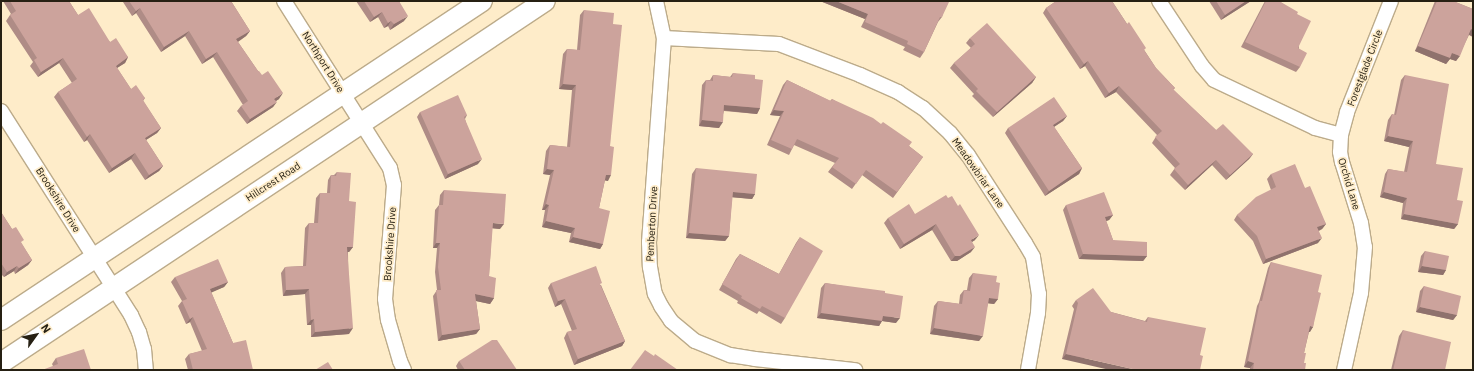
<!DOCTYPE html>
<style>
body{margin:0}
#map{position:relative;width:1474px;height:371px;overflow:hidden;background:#feecc9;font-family:"IBM Plex Sans",sans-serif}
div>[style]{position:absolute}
.roads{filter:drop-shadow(1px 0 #bcab8a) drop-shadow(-1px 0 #bcab8a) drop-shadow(0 1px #bcab8a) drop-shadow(0 -1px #bcab8a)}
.minor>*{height:14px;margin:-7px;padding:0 7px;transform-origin:7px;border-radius:7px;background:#fff}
.secondary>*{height:20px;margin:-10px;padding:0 10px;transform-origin:10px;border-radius:10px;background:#fff}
.wall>*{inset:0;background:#af8c86}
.shaded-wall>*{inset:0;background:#8f726d}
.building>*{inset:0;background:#cca39c}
span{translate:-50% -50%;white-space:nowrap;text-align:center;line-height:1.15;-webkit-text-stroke:3.5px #feecc9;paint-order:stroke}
.street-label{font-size:10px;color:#262013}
.frame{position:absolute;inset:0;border:2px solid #262013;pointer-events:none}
.north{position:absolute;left:16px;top:315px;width:40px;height:40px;-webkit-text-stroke:3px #feecc9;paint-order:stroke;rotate:57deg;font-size:11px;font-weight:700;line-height:16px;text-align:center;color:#262013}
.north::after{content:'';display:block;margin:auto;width:14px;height:18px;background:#262013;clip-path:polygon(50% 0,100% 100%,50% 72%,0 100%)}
</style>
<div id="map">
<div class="roads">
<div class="minor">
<i style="left:284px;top:1px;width:198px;rotate:57.6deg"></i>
<i style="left:390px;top:168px;width:17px;rotate:77deg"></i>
<i style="left:394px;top:185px;width:114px;rotate:94.5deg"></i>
<i style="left:385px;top:299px;width:21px;rotate:82deg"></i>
<i style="left:388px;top:320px;width:43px;rotate:73.7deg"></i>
<i style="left:400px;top:361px;width:10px;rotate:66deg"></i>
<i style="left:656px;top:1px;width:38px;rotate:78deg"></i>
<i style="left:664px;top:38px;width:205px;rotate:94.2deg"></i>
<i style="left:649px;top:242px;width:25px;rotate:88deg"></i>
<i style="left:650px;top:267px;width:27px;rotate:80deg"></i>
<i style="left:655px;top:294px;width:13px;rotate:63deg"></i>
<i style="left:661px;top:306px;width:18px;rotate:56deg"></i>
<i style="left:671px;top:321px;width:31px;rotate:40deg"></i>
<i style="left:695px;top:341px;width:38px;rotate:22deg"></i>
<i style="left:730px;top:355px;width:25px;rotate:9deg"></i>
<i style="left:755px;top:359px;width:101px;rotate:6.3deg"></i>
<i style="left:1159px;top:1px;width:78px;rotate:56.5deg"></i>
<i style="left:1202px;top:66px;width:18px;rotate:49deg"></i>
<i style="left:1214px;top:80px;width:112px;rotate:25.4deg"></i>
<i style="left:1315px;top:128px;width:27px;rotate:15deg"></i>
<i style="left:1341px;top:135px;width:17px;rotate:93deg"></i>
<i style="left:1340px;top:152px;width:10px;rotate:79deg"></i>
<i style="left:1342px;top:162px;width:64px;rotate:72.7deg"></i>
<i style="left:1361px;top:223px;width:24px;rotate:81deg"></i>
<i style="left:1365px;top:247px;width:46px;rotate:95deg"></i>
<i style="left:1361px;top:293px;width:79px;rotate:102.4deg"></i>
<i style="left:664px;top:38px;width:115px;rotate:3deg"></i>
<i style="left:779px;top:44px;width:87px;rotate:20.9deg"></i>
<i style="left:860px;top:75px;width:42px;rotate:24.1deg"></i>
<i style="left:898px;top:92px;width:30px;rotate:33deg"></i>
<i style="left:923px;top:108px;width:37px;rotate:43deg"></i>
<i style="left:950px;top:133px;width:28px;rotate:51deg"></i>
<i style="left:968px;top:155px;width:105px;rotate:57.1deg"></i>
<i style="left:1025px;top:243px;width:16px;rotate:60deg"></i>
<i style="left:1033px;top:257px;width:37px;rotate:81deg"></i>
<i style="left:1039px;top:294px;width:19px;rotate:93deg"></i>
<i style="left:1038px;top:313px;width:58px;rotate:100deg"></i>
<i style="left:1px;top:111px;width:242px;rotate:57.5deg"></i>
<i style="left:131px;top:315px;width:19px;rotate:65deg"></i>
<i style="left:139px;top:332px;width:18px;rotate:74deg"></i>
<i style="left:144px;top:349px;width:21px;rotate:85deg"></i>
<i style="left:1341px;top:135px;width:24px;rotate:-75deg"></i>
<i style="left:1347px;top:112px;width:119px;rotate:-68.4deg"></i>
</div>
<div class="secondary">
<i style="left:1px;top:320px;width:577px;rotate:-33.55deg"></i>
<i style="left:1px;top:363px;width:653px;rotate:-33.64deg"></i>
</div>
</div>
<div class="wall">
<i style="clip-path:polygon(3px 1px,69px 1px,78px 15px,128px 57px,125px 63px,117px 68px,131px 89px,145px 98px,143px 101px,161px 128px,157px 133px,146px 140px,163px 166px,159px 171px,145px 180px,131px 159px,109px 173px,87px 140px,84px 142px,54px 97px,58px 92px,72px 83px,59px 63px,38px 77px,30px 66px,33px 62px,6px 21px,10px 15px,11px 14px)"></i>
<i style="clip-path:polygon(124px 1px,231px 1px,250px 31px,246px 36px,238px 42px,258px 71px,279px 99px,276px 101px,273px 107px,247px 124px,237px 111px,241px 106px,243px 105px,213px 57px,202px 64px,185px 36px,161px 52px,136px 13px,132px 16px,123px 2px)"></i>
<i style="clip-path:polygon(356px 1px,399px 1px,404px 21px,390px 30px,388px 26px,384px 28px,378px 17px,370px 22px)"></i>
<i style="clip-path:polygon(820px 1px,946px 1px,942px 17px,938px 22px,924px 52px,920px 58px,903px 50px,905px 47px,861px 27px,865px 19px)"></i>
<i style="clip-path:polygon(1055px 1px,1112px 1px,1156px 68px,1175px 88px,1173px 90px,1216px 130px,1253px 154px,1249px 159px,1226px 180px,1212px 165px,1185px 190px,1170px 175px,1175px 168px,1152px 143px,1157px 135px,1116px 92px,1105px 98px,1085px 66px,1080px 69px,1043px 13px,1046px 8px,1055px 2px)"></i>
<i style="clip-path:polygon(1209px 1px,1251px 1px,1221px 20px)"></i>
<i style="clip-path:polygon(1265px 1px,1279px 1px,1297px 14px,1300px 67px,1296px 72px,1241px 47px)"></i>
<i style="clip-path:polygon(1435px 1px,1453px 1px,1473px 9px,1473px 37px,1469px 35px,1456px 61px,1450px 59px,1446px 64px,1415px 51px)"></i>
<i style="clip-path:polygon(584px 10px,613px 24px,610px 146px,608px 181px,605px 180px,599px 208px,603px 244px,600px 249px,569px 242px,571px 233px,542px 227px,545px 210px,542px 210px,550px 175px,543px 174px,546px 151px,550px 145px,567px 147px,572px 90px,559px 89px,563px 54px,567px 49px,577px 50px,580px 15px)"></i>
<i style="clip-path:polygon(970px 38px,1036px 77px,1032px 83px,993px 117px,972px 96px,974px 94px,950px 68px,954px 63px,971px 48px,966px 43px)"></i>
<i style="clip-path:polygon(733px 73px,755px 79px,760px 108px,757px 114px,724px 111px,719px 128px,699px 126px,702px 85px,706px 80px,710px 80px,713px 75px,730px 77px)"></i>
<i style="clip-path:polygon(1405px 75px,1436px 164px,1457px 200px,1458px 224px,1454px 229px,1401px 219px,1403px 203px,1380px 197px,1385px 174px,1388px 169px,1404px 172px,1409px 147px,1384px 141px,1388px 120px,1392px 114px,1394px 115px,1401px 80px)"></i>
<i style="clip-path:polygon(787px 80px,830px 101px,832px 99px,909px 146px,923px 157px,893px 198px,862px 175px,852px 189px,828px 172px,835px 163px,794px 145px,789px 155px,767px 145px,780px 116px,770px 115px,783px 85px)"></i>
<i style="clip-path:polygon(420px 112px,467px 115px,465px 119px,478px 164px,445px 179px,417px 117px)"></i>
<i style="clip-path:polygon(1067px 116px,1063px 121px,1054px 127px,1082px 168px,1079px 174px,1045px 196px,1005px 133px,1008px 128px)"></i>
<i style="clip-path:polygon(696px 168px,755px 194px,752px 199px,732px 197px,729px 236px,725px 241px,686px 238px,692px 174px)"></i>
<i style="clip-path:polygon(337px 172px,349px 201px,353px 247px,349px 252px,348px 252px,349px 334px,311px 337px,311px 325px,307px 325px,305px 294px,283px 296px,281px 273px,285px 267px,303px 266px,305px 228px,309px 223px,314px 223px,316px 198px,320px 193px,327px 193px,328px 180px,331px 175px,334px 175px)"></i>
<i style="clip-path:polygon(1271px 174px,1305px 188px,1326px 224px,1322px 229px,1319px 231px,1318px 243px,1263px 264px,1253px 241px,1234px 220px,1237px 215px,1271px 190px,1267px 179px)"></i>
<i style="clip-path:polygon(444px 190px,500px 229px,492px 228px,489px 276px,494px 298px,490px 304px,476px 301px,480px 329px,476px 334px,438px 341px,433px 296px,437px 290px,435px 272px,437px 248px,433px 248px,435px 210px,439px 205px,440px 195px)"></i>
<i style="clip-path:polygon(1066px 205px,1113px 215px,1109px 220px,1106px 221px,1113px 240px,1147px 256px,1143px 261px,1079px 259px,1063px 210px)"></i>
<i style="clip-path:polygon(1px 212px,32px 260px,28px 265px,15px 274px,14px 271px,4px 277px,1px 274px)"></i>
<i style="clip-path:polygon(915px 214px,975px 240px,972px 242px,971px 252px,957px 261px,951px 261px,932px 230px,900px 249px,884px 223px,888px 218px)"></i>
<i style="clip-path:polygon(800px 237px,785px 318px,781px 324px,759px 311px,757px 314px,737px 303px,738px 301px,719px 290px,736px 259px,740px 254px,779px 274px,796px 243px)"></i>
<i style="clip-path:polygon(1425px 251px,1446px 270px,1443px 275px,1418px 272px,1421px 256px)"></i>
<i style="clip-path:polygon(1271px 262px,1318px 292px,1313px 327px,1309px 332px,1304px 353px,1304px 363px,1305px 370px,1250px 370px,1250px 368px,1244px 367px,1257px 306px,1259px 302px,1268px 268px)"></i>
<i style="clip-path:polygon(973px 273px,996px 282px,998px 299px,994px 304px,988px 303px,979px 341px,930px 334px,934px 306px,938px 301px,959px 304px,960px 295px,964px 290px,967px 290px,969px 278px)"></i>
<i style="clip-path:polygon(175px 277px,228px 282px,224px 287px,211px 292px,233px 343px,253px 370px,188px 370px,185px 359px,189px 354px,202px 351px,190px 322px,186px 324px,178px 306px,182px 301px,171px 282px)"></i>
<i style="clip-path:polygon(551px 283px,601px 285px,625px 341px,622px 346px,574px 365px,564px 338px,567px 332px,572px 331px,561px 304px,555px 307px,548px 288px)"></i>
<i style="clip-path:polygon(825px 283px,885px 293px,896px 323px,882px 321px,879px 326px,817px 318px,821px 288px)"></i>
<i style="clip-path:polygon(1424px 286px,1457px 315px,1453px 320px,1416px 312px,1420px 291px)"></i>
<i style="clip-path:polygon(1076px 300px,1111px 312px,1145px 321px,1148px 317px,1200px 355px,1062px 359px,1074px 309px,1072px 306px)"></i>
<i style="clip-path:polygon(1403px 330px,1445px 370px,1391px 370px,1399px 336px)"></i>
<i style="clip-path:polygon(56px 358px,91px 370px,53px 366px,52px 364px)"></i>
<i style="clip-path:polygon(459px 361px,517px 370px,458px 370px,456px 366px)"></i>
</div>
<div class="shaded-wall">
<i style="clip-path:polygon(820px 1px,836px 1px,868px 14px,865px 19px)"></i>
<i style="clip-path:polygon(1246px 1px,1251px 1px,1221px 20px,1225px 15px)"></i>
<i style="clip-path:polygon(140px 8px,136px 13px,132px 16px,136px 11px)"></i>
<i style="clip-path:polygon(382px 12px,378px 17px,370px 22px,374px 17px)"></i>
<i style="clip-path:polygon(408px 16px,404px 21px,390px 30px,394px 24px)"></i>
<i style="clip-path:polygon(391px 21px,388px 26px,384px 28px,388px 23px)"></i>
<i style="clip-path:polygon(1471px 29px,1473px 30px,1473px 37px,1468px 34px)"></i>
<i style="clip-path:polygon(189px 31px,185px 36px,161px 52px,164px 47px)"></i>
<i style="clip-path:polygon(250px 31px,246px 36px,233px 45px,236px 39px)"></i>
<i style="clip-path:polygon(1418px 46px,1452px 53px,1460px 56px,1456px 61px,1450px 59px,1446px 64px,1415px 51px)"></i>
<i style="clip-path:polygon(217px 52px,213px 57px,202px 64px,206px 59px)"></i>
<i style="clip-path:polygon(128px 57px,125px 63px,112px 71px,116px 66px)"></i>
<i style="clip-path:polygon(63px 58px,59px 63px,38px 77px,41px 72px)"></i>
<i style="clip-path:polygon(1088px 61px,1085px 66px,1080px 69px,1084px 64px)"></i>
<i style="clip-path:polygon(1036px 77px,1032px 83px,993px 117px,997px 112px)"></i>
<i style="clip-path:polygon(563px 84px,576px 85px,572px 90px,559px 89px)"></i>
<i style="clip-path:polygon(1119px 86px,1116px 92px,1105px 98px,1109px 93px)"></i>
<i style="clip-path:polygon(283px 93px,279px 99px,271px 104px,274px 99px)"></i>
<i style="clip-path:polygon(277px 102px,273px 107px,247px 124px,250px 119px)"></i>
<i style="clip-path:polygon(724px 105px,760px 108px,757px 114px,720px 110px)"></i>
<i style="clip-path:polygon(774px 110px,784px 111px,780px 116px,770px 115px)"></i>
<i style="clip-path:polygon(1067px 116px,1063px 121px,1049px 130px,1053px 125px)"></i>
<i style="clip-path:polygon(702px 120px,723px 122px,719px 128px,699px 126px)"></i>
<i style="clip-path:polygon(161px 128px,157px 133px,141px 143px,145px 138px)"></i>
<i style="clip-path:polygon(90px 134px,87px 140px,84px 142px,87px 137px)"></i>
<i style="clip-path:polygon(1388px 136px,1413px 141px,1409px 147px,1384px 141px)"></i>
<i style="clip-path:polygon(135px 153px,131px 159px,109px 173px,112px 168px)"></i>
<i style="clip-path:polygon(1253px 154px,1249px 159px,1226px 180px,1230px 175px)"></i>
<i style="clip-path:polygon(482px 159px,478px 164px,445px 179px,448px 174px)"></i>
<i style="clip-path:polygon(1216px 160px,1212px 165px,1185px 190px,1188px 185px)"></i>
<i style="clip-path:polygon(163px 166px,159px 171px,145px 180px,149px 175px)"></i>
<i style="clip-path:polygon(1082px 168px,1079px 174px,1045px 196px,1049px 191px)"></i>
<i style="clip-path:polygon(547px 169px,554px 170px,550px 175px,543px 174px)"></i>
<i style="clip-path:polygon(606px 175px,611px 175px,608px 181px,602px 180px)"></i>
<i style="clip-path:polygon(733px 192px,755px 194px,752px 199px,729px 197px)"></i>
<i style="clip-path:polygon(1384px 192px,1407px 198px,1403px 203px,1380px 197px)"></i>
<i style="clip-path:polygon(546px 204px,549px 205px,545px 210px,542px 210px)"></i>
<i style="clip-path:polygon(1404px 214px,1458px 224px,1454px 229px,1401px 219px)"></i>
<i style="clip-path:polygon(1113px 215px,1109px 220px,1101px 223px,1105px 217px)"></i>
<i style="clip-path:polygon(546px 221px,575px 228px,571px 233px,542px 227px)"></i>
<i style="clip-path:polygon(493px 223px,504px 224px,500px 229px,489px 228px)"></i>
<i style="clip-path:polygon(936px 224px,932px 230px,900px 249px,904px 244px)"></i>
<i style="clip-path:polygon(1326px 224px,1322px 229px,1313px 233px,1317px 227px)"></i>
<i style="clip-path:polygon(689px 233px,729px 236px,725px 241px,686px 238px)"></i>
<i style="clip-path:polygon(979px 235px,975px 240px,967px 245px,971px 240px)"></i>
<i style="clip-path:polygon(573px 237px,603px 244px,600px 249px,569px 242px)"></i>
<i style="clip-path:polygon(1322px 238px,1318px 243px,1263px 264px,1266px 259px)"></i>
<i style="clip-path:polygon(436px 243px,440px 243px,437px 248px,433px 248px)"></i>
<i style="clip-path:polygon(347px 247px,353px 247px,349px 252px,344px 252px)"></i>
<i style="clip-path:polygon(975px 247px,971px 252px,957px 261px,951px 261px,955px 256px)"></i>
<i style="clip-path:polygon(1083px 254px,1147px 256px,1143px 261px,1079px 259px)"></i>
<i style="clip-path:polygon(32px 260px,28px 265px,15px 274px,19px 268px)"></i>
<i style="clip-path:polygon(17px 266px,14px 271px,4px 277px,7px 272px)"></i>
<i style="clip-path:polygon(1422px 266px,1446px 270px,1443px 275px,1418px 272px)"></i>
<i style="clip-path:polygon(228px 282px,224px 287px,206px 295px,210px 289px)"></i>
<i style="clip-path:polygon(309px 289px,305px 294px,283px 296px,286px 290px)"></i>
<i style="clip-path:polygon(475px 294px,494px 298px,490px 304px,471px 300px)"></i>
<i style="clip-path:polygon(989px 298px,998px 299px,994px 304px,985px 303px)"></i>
<i style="clip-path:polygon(565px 299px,561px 304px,555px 307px,558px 301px)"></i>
<i style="clip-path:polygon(1420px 307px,1457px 315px,1453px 320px,1416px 312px)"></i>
<i style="clip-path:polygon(821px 313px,883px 316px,900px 318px,896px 323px,882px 321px,879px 326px,817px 318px)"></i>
<i style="clip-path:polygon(193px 317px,190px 322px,186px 324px,190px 319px)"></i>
<i style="clip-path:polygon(314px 319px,311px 325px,307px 325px,311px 320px)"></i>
<i style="clip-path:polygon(1310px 326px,1313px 327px,1310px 332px,1307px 332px)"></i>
<i style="clip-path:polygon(353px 328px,349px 334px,311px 337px,315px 332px)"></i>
<i style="clip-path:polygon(934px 328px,983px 336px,979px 341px,930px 334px)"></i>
<i style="clip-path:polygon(480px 329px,476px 334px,438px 341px,442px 335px)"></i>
<i style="clip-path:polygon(625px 341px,622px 346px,574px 365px,578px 359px)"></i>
<i style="clip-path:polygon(1066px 354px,1137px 370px,1110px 370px,1062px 359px)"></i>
<i style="clip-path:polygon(1248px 361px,1254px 363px,1250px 368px,1244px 367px)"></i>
</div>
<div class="building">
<i style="clip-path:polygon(10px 1px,69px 1px,78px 15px,89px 8px,110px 42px,116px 38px,128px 57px,116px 66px,131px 89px,136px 85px,145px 98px,143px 100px,161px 128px,145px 138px,163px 166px,149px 175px,135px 153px,112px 168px,90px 134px,87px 137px,58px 92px,77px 79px,63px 58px,41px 72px,34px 60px,37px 58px,10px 15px,16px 11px)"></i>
<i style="clip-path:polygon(129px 1px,231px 1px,250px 31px,236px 39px,258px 71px,259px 71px,262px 75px,268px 71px,283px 93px,274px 99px,277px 102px,250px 119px,241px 106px,248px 101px,217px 52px,206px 59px,189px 31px,164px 47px,140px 8px,136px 11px)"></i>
<i style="clip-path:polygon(364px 1px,399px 1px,408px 16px,394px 24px,391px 21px,388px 23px,382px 12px,374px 17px)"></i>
<i style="clip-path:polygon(836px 1px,946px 1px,949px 2px,942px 17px,940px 17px,924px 52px,907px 44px,908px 41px,865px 22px,868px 14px)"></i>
<i style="clip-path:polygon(1056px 1px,1112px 1px,1127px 24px,1129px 22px,1146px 48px,1144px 50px,1156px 68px,1175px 88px,1173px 89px,1216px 130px,1223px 124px,1253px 154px,1230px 175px,1216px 160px,1188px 185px,1174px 169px,1180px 164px,1155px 137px,1162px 131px,1119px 86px,1109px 93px,1088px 61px,1084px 64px,1046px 8px)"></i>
<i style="clip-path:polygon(1216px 1px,1246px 1px,1225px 15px)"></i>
<i style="clip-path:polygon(1266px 1px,1279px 1px,1298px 12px,1297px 14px,1311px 21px,1298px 48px,1307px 53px,1300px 67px,1245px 42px)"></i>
<i style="clip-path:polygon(1437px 1px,1453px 1px,1473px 9px,1473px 30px,1471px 29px,1460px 56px,1452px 53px,1450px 58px,1418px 46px)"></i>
<i style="clip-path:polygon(584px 10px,614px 13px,613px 24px,622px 25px,610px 146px,614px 147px,611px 175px,606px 175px,599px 208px,610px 211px,603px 244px,573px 237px,575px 228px,546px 221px,549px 205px,546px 204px,554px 170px,547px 169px,550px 145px,570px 147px,576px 85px,563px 84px,567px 49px,580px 50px)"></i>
<i style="clip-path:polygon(987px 23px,1036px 77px,997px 112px,976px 91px,978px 89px,954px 63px,975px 44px,970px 38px)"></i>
<i style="clip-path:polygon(733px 73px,755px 75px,755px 79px,763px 80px,760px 108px,724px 105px,723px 122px,702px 120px,706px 80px,713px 81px,713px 75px,732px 77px)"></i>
<i style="clip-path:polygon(1405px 75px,1449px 84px,1436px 164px,1463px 168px,1457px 200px,1463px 201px,1458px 224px,1404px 214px,1407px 198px,1384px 192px,1388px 169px,1407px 172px,1413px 141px,1388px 136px,1392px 114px,1396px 115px)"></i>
<i style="clip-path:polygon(787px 80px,831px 101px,832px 99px,873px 118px,881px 124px,883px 122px,912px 142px,909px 146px,923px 157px,897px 192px,866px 170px,856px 184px,832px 167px,839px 158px,797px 139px,792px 149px,771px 140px,784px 111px,774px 110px)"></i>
<i style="clip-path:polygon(458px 95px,467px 115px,464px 117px,482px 159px,448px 174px,420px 112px)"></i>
<i style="clip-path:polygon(1054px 97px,1067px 116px,1053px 125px,1082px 168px,1049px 191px,1008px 128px)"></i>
<i style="clip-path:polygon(1295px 164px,1305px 188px,1310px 186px,1326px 224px,1317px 227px,1322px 238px,1266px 259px,1257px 236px,1237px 215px,1256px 197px,1276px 187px,1271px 174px)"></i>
<i style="clip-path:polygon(696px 168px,757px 174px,755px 194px,733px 192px,729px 236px,689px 233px)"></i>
<i style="clip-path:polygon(337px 172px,351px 173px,349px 201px,356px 202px,353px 247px,347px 247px,353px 328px,315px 332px,314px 319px,311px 320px,309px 289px,286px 290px,285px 267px,306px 266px,309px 223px,318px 223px,320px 193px,330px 193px,331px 175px,336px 176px)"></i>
<i style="clip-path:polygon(444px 190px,506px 194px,504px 224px,493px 223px,489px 276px,496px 278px,494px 298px,475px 294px,480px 329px,442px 335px,436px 290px,441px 290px,438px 267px,440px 243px,436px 243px,439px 205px,443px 205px)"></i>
<i style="clip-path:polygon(1104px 192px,1113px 215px,1105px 217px,1113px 240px,1147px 242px,1147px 256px,1083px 254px,1066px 205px)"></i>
<i style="clip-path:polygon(946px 195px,948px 198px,952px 196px,958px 206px,960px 204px,979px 235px,971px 240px,975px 247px,960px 256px,955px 256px,936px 224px,904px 244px,888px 218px,909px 204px,915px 214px)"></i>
<i style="clip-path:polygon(1px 212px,12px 229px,16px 227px,24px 240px,21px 242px,32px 260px,19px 268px,17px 266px,7px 272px,1px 263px)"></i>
<i style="clip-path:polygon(800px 237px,823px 251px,785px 318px,762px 306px,760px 309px,753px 305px,741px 298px,742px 296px,722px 284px,740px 254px,779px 274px)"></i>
<i style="clip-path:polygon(1425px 251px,1449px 256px,1446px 270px,1422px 266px)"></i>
<i style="clip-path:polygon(218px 259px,228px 282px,210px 289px,233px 343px,246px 340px,253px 370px,193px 370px,189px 354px,207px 349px,193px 317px,190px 319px,182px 301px,187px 299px,175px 277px)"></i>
<i style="clip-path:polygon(1271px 262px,1322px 275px,1318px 292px,1321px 293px,1313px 327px,1310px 326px,1304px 353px,1306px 353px,1304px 363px,1306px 363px,1305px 370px,1253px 370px,1254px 363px,1248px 361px,1260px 301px,1262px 301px)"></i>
<i style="clip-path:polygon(596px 266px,602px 283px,600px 284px,625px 341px,578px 359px,567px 332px,577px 329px,565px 299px,558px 301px,551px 283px)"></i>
<i style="clip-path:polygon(973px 273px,997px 276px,996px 282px,1000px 283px,998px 299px,989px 298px,983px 336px,934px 328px,938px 301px,962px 304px,964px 290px,970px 291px)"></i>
<i style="clip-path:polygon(825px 283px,885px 291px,885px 293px,903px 296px,900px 318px,883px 316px,882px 321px,821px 313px)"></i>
<i style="clip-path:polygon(1424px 286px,1461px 296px,1457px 315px,1420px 307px)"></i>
<i style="clip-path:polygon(1093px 288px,1111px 312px,1147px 322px,1148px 317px,1206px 328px,1200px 355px,1203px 356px,1200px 370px,1137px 370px,1066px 354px,1078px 303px,1076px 300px)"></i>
<i style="clip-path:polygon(1403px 330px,1451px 342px,1445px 370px,1393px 370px)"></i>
<i style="clip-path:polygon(492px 340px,497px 340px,517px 370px,465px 370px,459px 361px)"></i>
<i style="clip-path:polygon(84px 349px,91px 370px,42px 370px,58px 364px,56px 358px)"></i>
<i style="clip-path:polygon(645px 350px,654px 356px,655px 354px,678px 370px,630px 370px)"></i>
<i style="clip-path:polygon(328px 362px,333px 370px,315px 370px)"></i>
</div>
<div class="street-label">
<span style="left:323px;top:62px;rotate:58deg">Northport Drive</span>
<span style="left:1365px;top:68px;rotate:-69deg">Forestglade Circle</span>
<span style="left:978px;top:173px;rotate:55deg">Meadowbriar Lane</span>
<span style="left:273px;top:182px;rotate:-33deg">Hillcrest Road</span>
<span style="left:1349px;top:184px;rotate:73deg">Orchid Lane</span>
<span style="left:58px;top:200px;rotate:58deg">Brookshire Drive</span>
<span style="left:652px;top:224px;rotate:-87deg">Pemberton Drive</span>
<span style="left:390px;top:244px;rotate:-86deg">Brookshire Drive</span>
</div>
<div class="frame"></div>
<div class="north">N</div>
</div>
